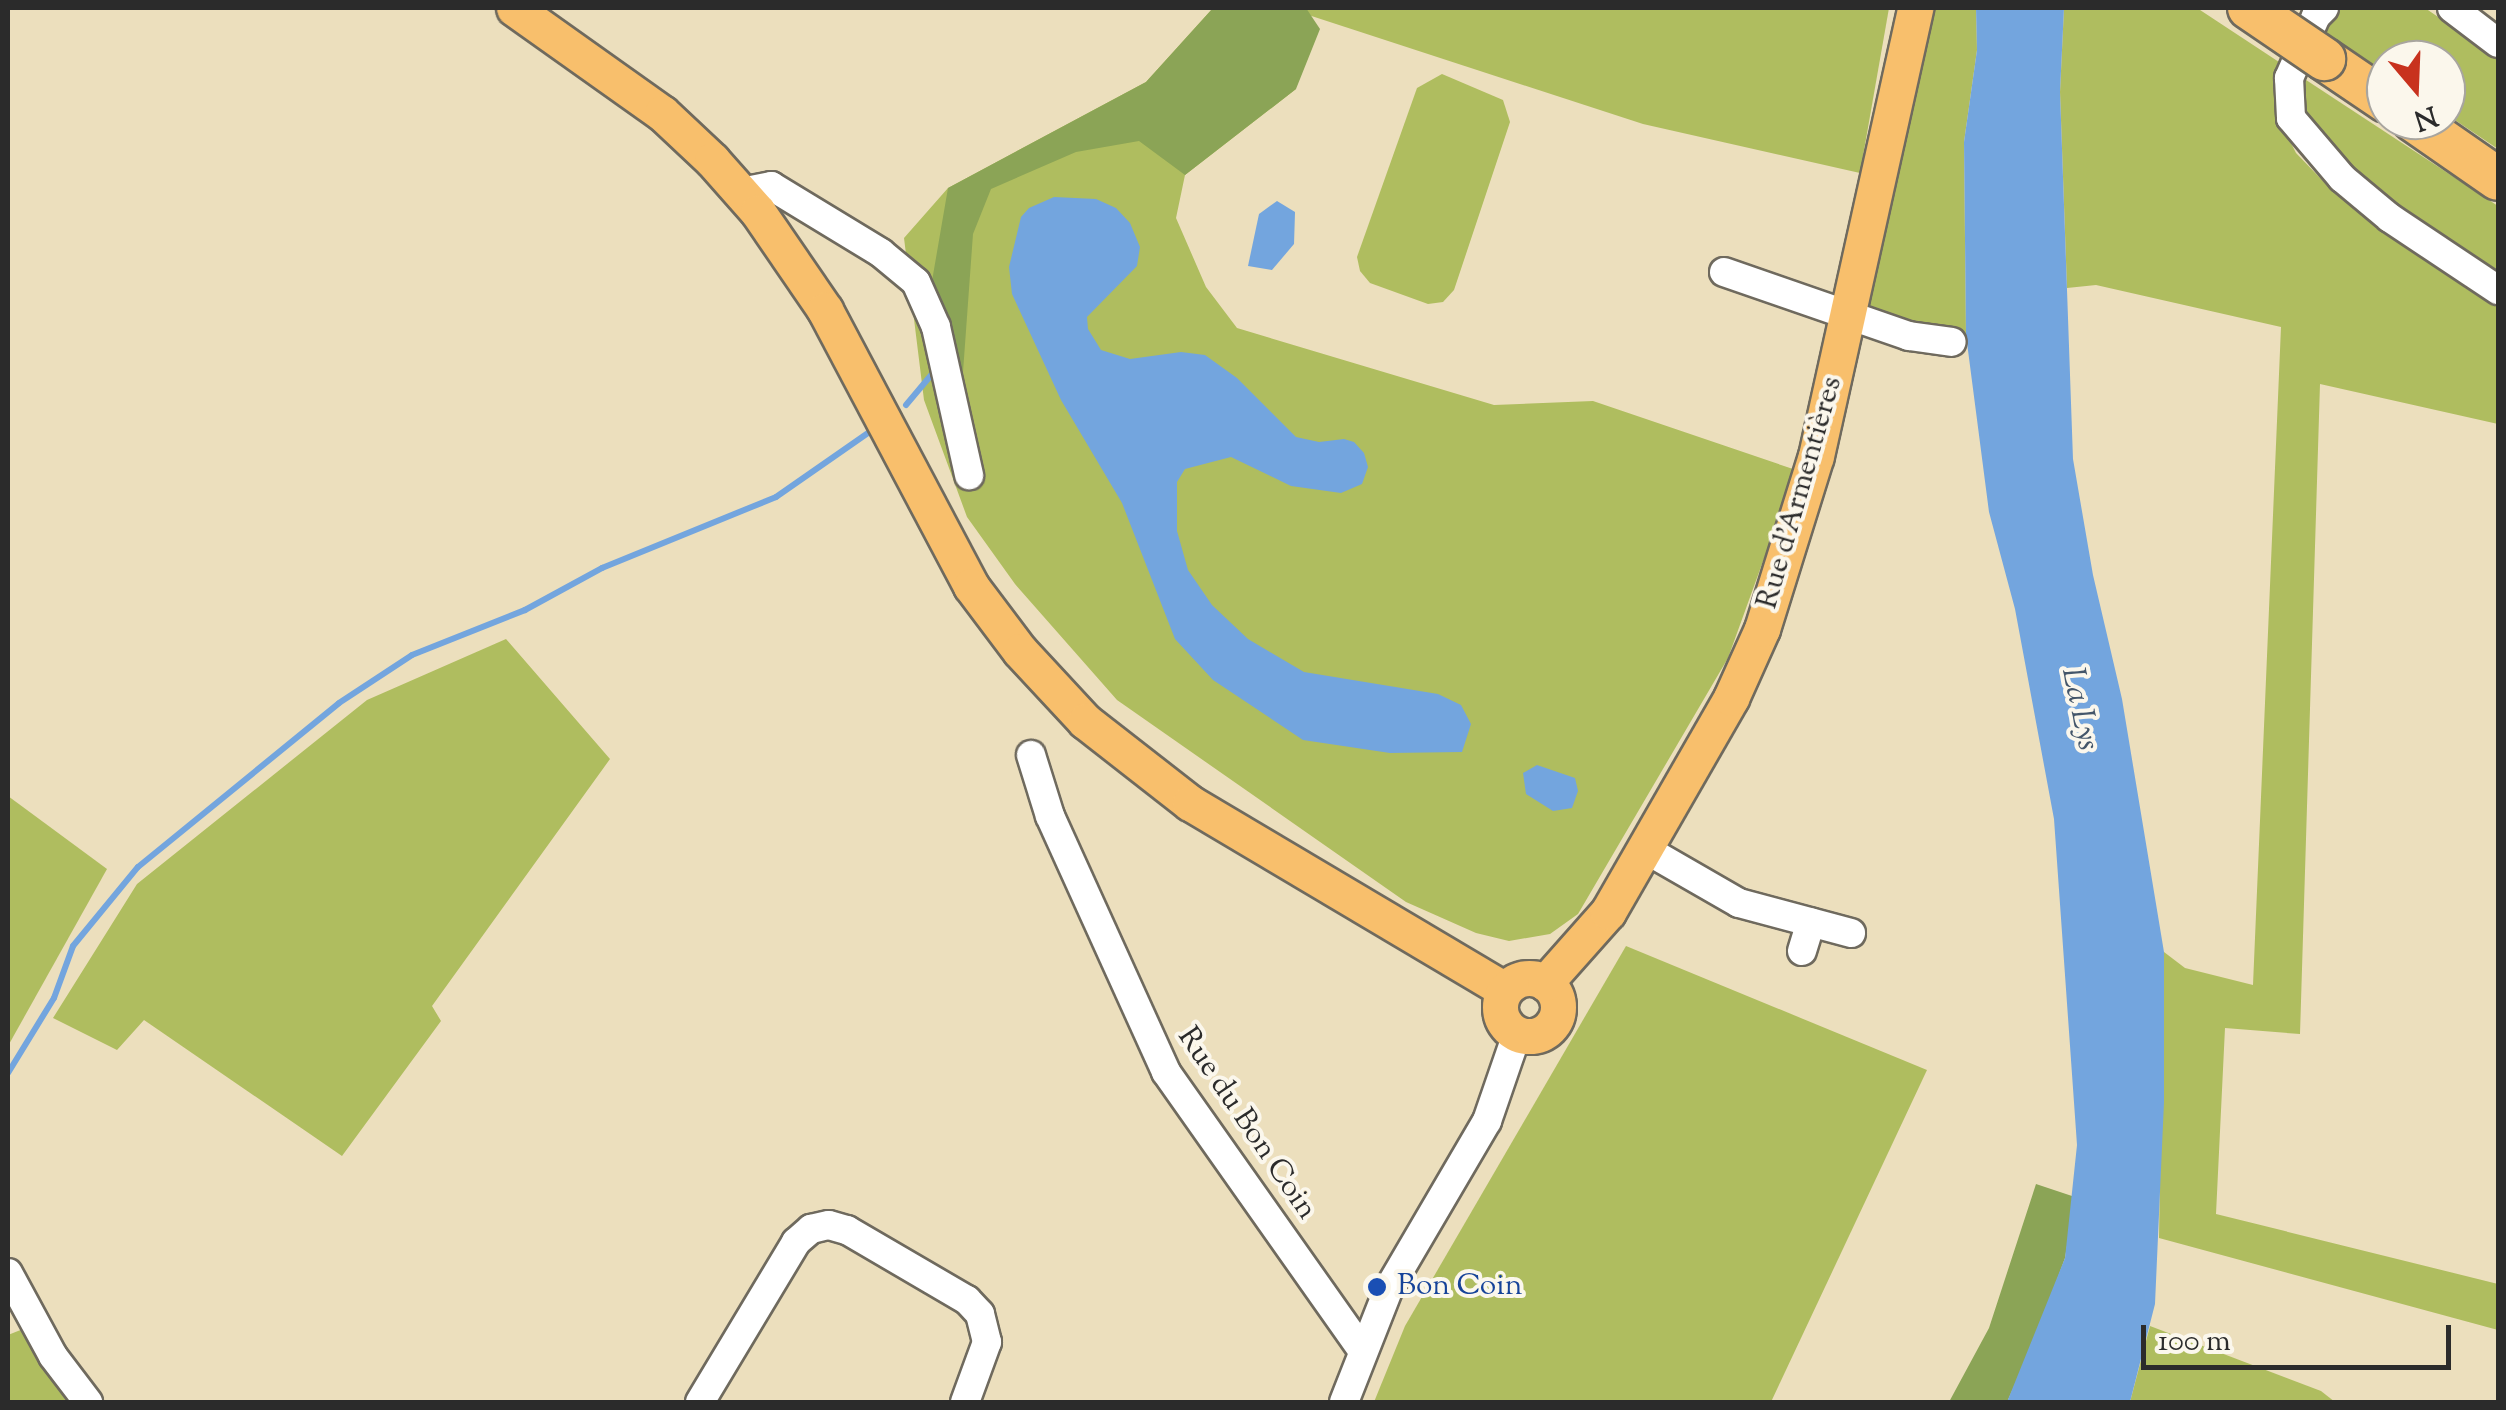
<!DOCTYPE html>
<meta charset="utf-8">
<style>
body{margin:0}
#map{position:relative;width:2506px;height:1410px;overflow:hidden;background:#ecdfbd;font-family:"Sorts Mill Goudy",serif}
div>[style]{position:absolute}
.green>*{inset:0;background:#afbd5f}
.forest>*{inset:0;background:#8ba456}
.water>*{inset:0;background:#73a5de}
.stream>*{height:6px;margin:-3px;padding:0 3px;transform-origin:3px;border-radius:3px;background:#73a5de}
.roads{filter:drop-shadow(2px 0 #6f6a5e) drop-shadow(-2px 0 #6f6a5e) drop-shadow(0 2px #6f6a5e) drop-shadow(0 -2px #6f6a5e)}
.minor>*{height:28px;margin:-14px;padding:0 14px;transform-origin:14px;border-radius:14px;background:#fff}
.major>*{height:35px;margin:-17.5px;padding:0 17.5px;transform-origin:17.5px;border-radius:17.5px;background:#f8bf6c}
.major>.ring{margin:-17.5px;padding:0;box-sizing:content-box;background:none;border:35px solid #f8bf6c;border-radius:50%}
.highway>*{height:42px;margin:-21px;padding:0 21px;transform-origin:21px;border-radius:21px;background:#f8bf6c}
.bridges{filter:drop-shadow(2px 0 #6f6a5e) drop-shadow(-2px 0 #6f6a5e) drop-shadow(0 2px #6f6a5e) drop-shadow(0 -2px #6f6a5e)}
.highway-bridge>*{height:42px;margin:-21px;padding:0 21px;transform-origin:21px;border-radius:21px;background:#f8bf6c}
.dots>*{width:28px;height:28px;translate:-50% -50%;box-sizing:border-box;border:5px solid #fbf7ec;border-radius:50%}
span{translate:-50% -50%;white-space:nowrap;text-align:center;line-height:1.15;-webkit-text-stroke:8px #fbf7ec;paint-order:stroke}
.street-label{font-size:30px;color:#2b2b2b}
.transit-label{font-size:30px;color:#164399}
.left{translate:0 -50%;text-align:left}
.water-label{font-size:32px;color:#44566a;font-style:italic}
.frame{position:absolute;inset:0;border:10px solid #2b2b2b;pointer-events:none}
.north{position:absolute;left:2366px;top:40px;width:100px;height:100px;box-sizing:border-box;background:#fbf7ec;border:2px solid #a8a59f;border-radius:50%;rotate:161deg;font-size:28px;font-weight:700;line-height:40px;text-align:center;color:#2b2b2b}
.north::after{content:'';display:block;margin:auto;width:35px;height:45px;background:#c8321e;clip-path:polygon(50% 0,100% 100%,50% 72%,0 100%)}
.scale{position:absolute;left:2141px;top:1325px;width:310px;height:45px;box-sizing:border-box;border:5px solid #2b2b2b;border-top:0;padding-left:12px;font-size:30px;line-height:35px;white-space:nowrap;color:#2b2b2b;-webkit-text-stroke:8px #fbf7ec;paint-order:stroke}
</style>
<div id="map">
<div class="green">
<i style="clip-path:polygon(1213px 8px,1296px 89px,1185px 175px,1176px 218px,1206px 287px,1237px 328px,1494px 405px,1593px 401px,1796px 470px,1728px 658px,1578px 914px,1550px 934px,1509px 941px,1476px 933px,1406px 902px,1117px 700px,1015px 584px,967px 517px,924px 400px,904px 238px,948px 188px,1146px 82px)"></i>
<i style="clip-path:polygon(1287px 8px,1889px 8px,1860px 173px,1643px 124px)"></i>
<i style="clip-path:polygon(1933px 8px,1976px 8px,1977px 50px,1964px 142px,1966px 335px,1860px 311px)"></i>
<i style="clip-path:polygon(2064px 8px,2197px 8px,2282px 64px,2276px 100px,2279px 119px,2296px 153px,2323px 181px,2498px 303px,2498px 424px,2320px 384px,2300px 1034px,2225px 1028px,2216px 1214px,2498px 1284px,2498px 1330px,2159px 1238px,2164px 952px,2185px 968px,2253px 985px,2281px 327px,2096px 285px,2067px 288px,2060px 92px)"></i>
<i style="clip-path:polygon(2340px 8px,2425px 8px,2498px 58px,2498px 149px,2446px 114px,2446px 60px,2386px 60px,2386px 73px,2323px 31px,2324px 22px)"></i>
<i style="clip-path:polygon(1442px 74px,1503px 100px,1510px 122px,1454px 290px,1443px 302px,1428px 304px,1370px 283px,1360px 271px,1357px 257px,1417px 88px)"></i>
<i style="clip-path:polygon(2300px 76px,2498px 206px,2498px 281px,2372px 194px,2307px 139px)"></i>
<i style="clip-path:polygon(506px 639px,610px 759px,432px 1006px,441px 1021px,342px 1156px,144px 1020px,117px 1050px,53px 1018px,137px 884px,367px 700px)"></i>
<i style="clip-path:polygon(8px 796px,107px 869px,8px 1046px)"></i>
<i style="clip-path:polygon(1626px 946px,1927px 1070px,1771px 1402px,1374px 1402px,1405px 1326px)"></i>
<i style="clip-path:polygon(2150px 1326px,2321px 1391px,2335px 1402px,2130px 1402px)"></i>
<i style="clip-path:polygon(23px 1329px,75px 1402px,8px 1402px,8px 1335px)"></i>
</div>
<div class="forest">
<i style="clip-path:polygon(1213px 8px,1306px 8px,1320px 29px,1296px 89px,1185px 175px,1139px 141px,1076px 152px,991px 189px,973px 234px,963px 372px,932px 281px,948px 188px,1146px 82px)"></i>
<i style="clip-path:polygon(2036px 1184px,2075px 1197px,2065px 1258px,2034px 1342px,2007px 1402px,1949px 1402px,1989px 1328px)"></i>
</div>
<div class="water">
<i style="clip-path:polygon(1976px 8px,2064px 8px,2060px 92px,2073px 459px,2093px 575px,2122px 699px,2164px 952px,2164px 1102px,2155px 1304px,2130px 1402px,2007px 1402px,2065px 1258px,2077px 1145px,2054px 819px,2015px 609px,1989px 512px,1966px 335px,1964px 142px,1977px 50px)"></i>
<i style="clip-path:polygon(1054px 197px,1096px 199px,1116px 208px,1130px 223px,1140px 247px,1137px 266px,1087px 317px,1088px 329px,1101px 350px,1130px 359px,1181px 352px,1205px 355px,1237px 378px,1296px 437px,1319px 442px,1344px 439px,1354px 442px,1364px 453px,1368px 467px,1362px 484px,1341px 493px,1291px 486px,1231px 457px,1185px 469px,1177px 482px,1177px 531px,1188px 570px,1212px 605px,1248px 639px,1304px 672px,1438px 694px,1461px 705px,1471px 724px,1462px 752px,1390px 753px,1303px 740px,1213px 680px,1175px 639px,1122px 503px,1061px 400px,1012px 294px,1009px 267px,1021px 217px,1029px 208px)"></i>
<i style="clip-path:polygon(1277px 201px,1295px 212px,1294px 244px,1272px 270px,1248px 266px,1259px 214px)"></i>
<i style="clip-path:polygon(1537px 765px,1575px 778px,1578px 791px,1572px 808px,1553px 811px,1526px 794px,1523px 773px)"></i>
</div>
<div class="stream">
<i style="left:906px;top:405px;width:48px;rotate:-50deg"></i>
<i style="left:8px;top:1073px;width:88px;rotate:-58.5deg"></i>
<i style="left:54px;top:998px;width:55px;rotate:-69.9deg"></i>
<i style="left:73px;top:946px;width:102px;rotate:-50.6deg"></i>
<i style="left:138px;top:867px;width:259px;rotate:-39.2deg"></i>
<i style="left:339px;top:703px;width:87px;rotate:-33.3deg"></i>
<i style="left:412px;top:655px;width:122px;rotate:-21.7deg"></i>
<i style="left:525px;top:610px;width:88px;rotate:-28.6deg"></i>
<i style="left:602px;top:568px;width:188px;rotate:-22.2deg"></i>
<i style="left:776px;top:497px;width:112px;rotate:-34.8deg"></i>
</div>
<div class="roads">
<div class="minor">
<i style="left:2324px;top:8px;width:11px;rotate:135deg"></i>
<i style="left:2316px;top:16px;width:68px;rotate:113.5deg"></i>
<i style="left:2289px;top:78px;width:40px;rotate:87.1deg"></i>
<i style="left:2291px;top:118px;width:79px;rotate:49.6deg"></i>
<i style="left:2342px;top:178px;width:62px;rotate:39.8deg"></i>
<i style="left:2390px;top:218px;width:130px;rotate:33.7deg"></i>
<i style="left:2452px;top:8px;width:58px;rotate:37.3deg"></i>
<i style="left:741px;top:192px;width:31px;rotate:-11deg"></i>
<i style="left:771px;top:186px;width:129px;rotate:31.3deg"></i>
<i style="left:881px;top:253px;width:45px;rotate:39.6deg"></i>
<i style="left:916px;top:282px;width:49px;rotate:66deg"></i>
<i style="left:936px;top:327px;width:152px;rotate:77.4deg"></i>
<i style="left:1724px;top:272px;width:196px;rotate:19.1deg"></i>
<i style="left:1909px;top:336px;width:43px;rotate:7.9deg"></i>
<i style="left:1031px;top:755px;width:64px;rotate:72.7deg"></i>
<i style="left:1050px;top:816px;width:281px;rotate:65.6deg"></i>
<i style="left:1166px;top:1072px;width:342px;rotate:54.8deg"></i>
<i style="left:1645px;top:849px;width:108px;rotate:29.9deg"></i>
<i style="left:1739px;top:903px;width:116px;rotate:15deg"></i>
<i style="left:1802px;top:951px;width:30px;rotate:-73deg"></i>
<i style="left:8px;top:1273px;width:94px;rotate:61.5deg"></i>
<i style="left:53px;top:1356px;width:58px;rotate:52.7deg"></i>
<i style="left:700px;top:1402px;width:187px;rotate:-59deg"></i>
<i style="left:796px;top:1242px;width:20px;rotate:-41deg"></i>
<i style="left:811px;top:1229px;width:18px;rotate:-13deg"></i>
<i style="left:829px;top:1225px;width:19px;rotate:16deg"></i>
<i style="left:847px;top:1230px;width:139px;rotate:30.3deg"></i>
<i style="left:967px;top:1300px;width:19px;rotate:47deg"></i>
<i style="left:980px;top:1314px;width:29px;rotate:76deg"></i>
<i style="left:987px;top:1342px;width:64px;rotate:110.1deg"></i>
<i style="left:1344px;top:1402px;width:123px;rotate:-68.5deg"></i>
<i style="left:1389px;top:1288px;width:194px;rotate:-59.6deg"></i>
<i style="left:1487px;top:1121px;width:92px;rotate:-71deg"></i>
</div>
<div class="major">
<i style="left:514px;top:8px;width:181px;rotate:35.4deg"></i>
<i style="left:662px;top:113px;width:69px;rotate:43.2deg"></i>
<i style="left:712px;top:160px;width:69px;rotate:48.5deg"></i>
<i style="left:758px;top:212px;width:119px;rotate:55.6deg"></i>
<i style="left:825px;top:310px;width:312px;rotate:62.1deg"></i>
<i style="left:971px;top:586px;width:81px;rotate:53deg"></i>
<i style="left:1020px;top:651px;width:96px;rotate:47.1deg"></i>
<i style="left:1085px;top:721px;width:133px;rotate:38deg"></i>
<i style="left:1190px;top:803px;width:366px;rotate:30.7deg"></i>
<i class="ring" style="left:1500px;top:978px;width:23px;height:23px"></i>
<i style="left:1545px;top:983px;width:95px;rotate:-48.4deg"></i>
<i style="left:1608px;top:912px;width:247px;rotate:-60.1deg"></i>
<i style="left:1731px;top:698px;width:76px;rotate:-65.8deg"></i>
<i style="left:1762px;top:629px;width:181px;rotate:-72.7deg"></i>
<i style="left:1816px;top:456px;width:459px;rotate:-77.5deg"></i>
</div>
<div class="highway">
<i style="left:2324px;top:59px;width:75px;rotate:34.1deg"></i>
<i style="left:2413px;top:120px;width:103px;rotate:34.8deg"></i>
</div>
</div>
<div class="bridges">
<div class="highway-bridge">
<i style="left:2249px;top:8px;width:91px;rotate:34.2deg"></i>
</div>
</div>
<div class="dots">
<i style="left:1377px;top:1287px;background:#1a4fb4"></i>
</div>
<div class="street-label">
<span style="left:1801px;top:493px;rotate:-74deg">Rue d'Armentières</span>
<span style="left:1246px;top:1124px;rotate:56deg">Rue du Bon Coin</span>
</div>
<div class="transit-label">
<span class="left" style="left:1397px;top:1287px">Bon Coin</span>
</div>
<div class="water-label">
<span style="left:2079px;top:709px;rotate:78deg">La Lys</span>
</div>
<div class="frame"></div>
<div class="north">N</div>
<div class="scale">100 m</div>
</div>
